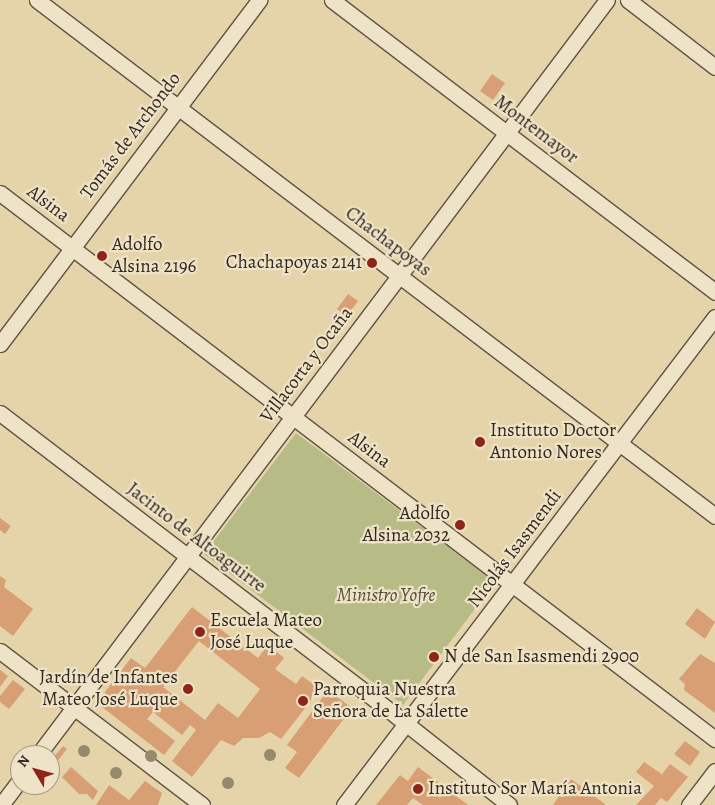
<!DOCTYPE html>
<meta charset="utf-8">
<style>
body{margin:0}
#map{position:relative;width:715px;height:805px;overflow:hidden;background:#e5d4a9;font-family:Alegreya,serif}
div>[style]{position:absolute}
.green>*{inset:0;background:#b7bc86}
.building>*{inset:0;background:#d79f73}
.roads{filter:drop-shadow(1px 0 #5f5343) drop-shadow(-1px 0 #5f5343) drop-shadow(0 1px #5f5343) drop-shadow(0 -1px #5f5343)}
.minor>*{height:15px;margin:-7.5px;padding:0 7.5px;transform-origin:7.5px;border-radius:7.5px;background:#eee3c7}
.trees>*{width:12px;height:12px;margin:-6px;border-radius:50%;background:#958a6c}
.dots>*{width:14px;height:14px;translate:-50% -50%;box-sizing:border-box;border:2px solid #eee3c7;border-radius:50%}
span{translate:-50% -50%;white-space:nowrap;text-align:center;line-height:1.15;-webkit-text-stroke:4.5px #eee3c7;paint-order:stroke}
.street-label{font-size:19px;color:#322821}
.poi-label{font-size:19px;color:#322821}
.left{translate:0 -50%;text-align:left}
.right{translate:-100% -50%;text-align:right}
.park-label{font-size:19px;color:#534d3a;font-style:italic}
.north{position:absolute;left:10px;top:745px;width:50px;height:50px;box-sizing:border-box;background:#eee3c7;border:1px solid #a39885;border-radius:50%;rotate:307deg;font-size:14px;font-weight:700;line-height:20px;text-align:center;color:#322821}
.north::after{content:'';display:block;margin:auto;width:18px;height:22px;background:#8f2418;clip-path:polygon(50% 0,100% 100%,50% 72%,0 100%)}
</style>
<div id="map">
<div class="green">
<i style="clip-path:polygon(296px 433px,495px 582px,403px 705px,204px 554px)"></i>
</div>
<div class="building">
<i style="clip-path:polygon(492px 74px,505px 83px,493px 100px,480px 91px)"></i>
<i style="clip-path:polygon(348px 294px,358px 301px,347px 316px,337px 309px)"></i>
<i style="clip-path:polygon(0 518px,11px 526px,5px 534px,0 530px)"></i>
<i style="clip-path:polygon(0 576px,6px 580px,4px 587px,33px 609px,13px 636px,0 626px)"></i>
<i style="clip-path:polygon(evenodd,192px 607px,258px 658px,268px 645px,284px 658px,275px 669px,296px 684px,302px 676px,320px 689px,281px 739px,270px 732px,259px 738px,243px 738px,234px 746px,221px 740px,192px 777px,172px 761px,196px 730px,190px 725px,182px 735px,153px 712px,147px 719px,175px 741px,164px 755px,102px 707px,105px 692px,131px 658px,145px 668px,192px 607px,199px 641px,260px 689px,238px 718px,218px 703px,205px 720px,163px 687px,199px 641px)"></i>
<i style="clip-path:polygon(697px 608px,715px 622px,705px 639px,685px 624px)"></i>
<i style="clip-path:polygon(700px 654px,715px 663px,715px 713px,684px 690px,685px 684px,679px 679px)"></i>
<i style="clip-path:polygon(0 670px,8px 676px,0 687px)"></i>
<i style="clip-path:polygon(13px 680px,25px 689px,9px 709px,0 702px,0 696px)"></i>
<i style="clip-path:polygon(328px 690px,352px 708px,299px 778px,285px 768px,297px 752px,287px 745px)"></i>
<i style="clip-path:polygon(685px 741px,700px 752px,690px 766px,674px 754px)"></i>
<i style="clip-path:polygon(63px 746px,67px 749px,56px 763px,52px 759px)"></i>
<i style="clip-path:polygon(644px 762px,666px 777px,662px 774px,670px 764px,688px 777px,667px 802px,661px 798px,655px 805px,636px 805px,654px 786px,636px 772px)"></i>
<i style="clip-path:polygon(71px 767px,98px 791px,93px 800px,87px 794px,79px 794px,62px 777px)"></i>
<i style="clip-path:polygon(418px 767px,468px 805px,423px 805px,413px 798px,407px 805px,376px 805px,400px 775px,408px 781px)"></i>
<i style="clip-path:polygon(571px 779px,605px 804px,604px 805px,553px 805px)"></i>
<i style="clip-path:polygon(145px 781px,162px 793px,158px 805px,96px 805px,109px 785px,129px 800px)"></i>
</div>
<div class="roads">
<div class="minor">
<i style="left:37px;top:0;width:852px;rotate:37.27deg"></i>
<i style="left:332px;top:0;width:482px;rotate:37.3deg"></i>
<i style="left:628px;top:0;width:110px;rotate:37.6deg"></i>
<i style="left:0;top:193px;width:900px;rotate:37.37deg"></i>
<i style="left:0;top:344px;width:431px;rotate:-53deg"></i>
<i style="left:0;top:413px;width:502px;rotate:37.39deg"></i>
<i style="left:399px;top:718px;width:140px;rotate:38.3deg"></i>
<i style="left:0;top:651px;width:254px;rotate:37.3deg"></i>
<i style="left:38px;top:755px;width:945px;rotate:-53deg"></i>
<i style="left:1px;top:805px;width:31px;rotate:-53deg"></i>
<i style="left:344px;top:805px;width:613px;rotate:-52.76deg"></i>
<i style="left:689px;top:805px;width:43px;rotate:-52.6deg"></i>
</div>
</div>
<div class="trees">
<i style="left:84px;top:751px"></i>
<i style="left:270px;top:755px"></i>
<i style="left:151px;top:756px"></i>
<i style="left:116px;top:773px"></i>
<i style="left:228px;top:783px"></i>
</div>
<div class="dots">
<i style="left:102px;top:256px;background:#8f2418"></i>
<i style="left:372px;top:263px;background:#8f2418"></i>
<i style="left:480px;top:442px;background:#8f2418"></i>
<i style="left:460px;top:525px;background:#8f2418"></i>
<i style="left:200px;top:632px;background:#8f2418"></i>
<i style="left:434px;top:657px;background:#8f2418"></i>
<i style="left:188px;top:689px;background:#8f2418"></i>
<i style="left:303px;top:701px;background:#8f2418"></i>
<i style="left:418px;top:789px;background:#8f2418"></i>
</div>
<div class="street-label">
<span style="left:536px;top:130px;rotate:37deg">Montemayor</span>
<span style="left:131px;top:136px;rotate:-53deg">Tomás de Archondo</span>
<span style="left:48px;top:204px;rotate:37deg">Alsina</span>
<span style="left:388px;top:242px;rotate:37deg">Chachapoyas</span>
<span style="left:307px;top:365px;rotate:-53deg">Villacorta y Ocaña</span>
<span style="left:369px;top:450px;rotate:37deg">Alsina</span>
<span style="left:196px;top:538px;rotate:37deg">Jacinto de Altoaguirre</span>
<span style="left:515px;top:549px;rotate:-53deg">Nicolás Isasmendi</span>
</div>
<div class="poi-label">
<span class="left" style="left:112px;top:256px">Adolfo<br>Alsina 2196</span>
<span class="right" style="left:362px;top:263px">Chachapoyas 2141</span>
<span class="left" style="left:490px;top:442px">Instituto Doctor<br>Antonio Nores</span>
<span class="right" style="left:450px;top:525px">Adolfo<br>Alsina 2032</span>
<span class="left" style="left:210px;top:632px">Escuela Mateo<br>José Luque</span>
<span class="left" style="left:444px;top:657px">N de San Isasmendi 2900</span>
<span class="right" style="left:178px;top:689px">Jardín de Infantes<br>Mateo José Luque</span>
<span class="left" style="left:313px;top:701px">Parroquia Nuestra<br>Señora de La Salette</span>
<span class="left" style="left:428px;top:789px">Instituto Sor María Antonia</span>
</div>
<div class="park-label">
<span style="left:386px;top:596px">Ministro Yofre</span>
</div>
<div class="north">N</div>
</div>
